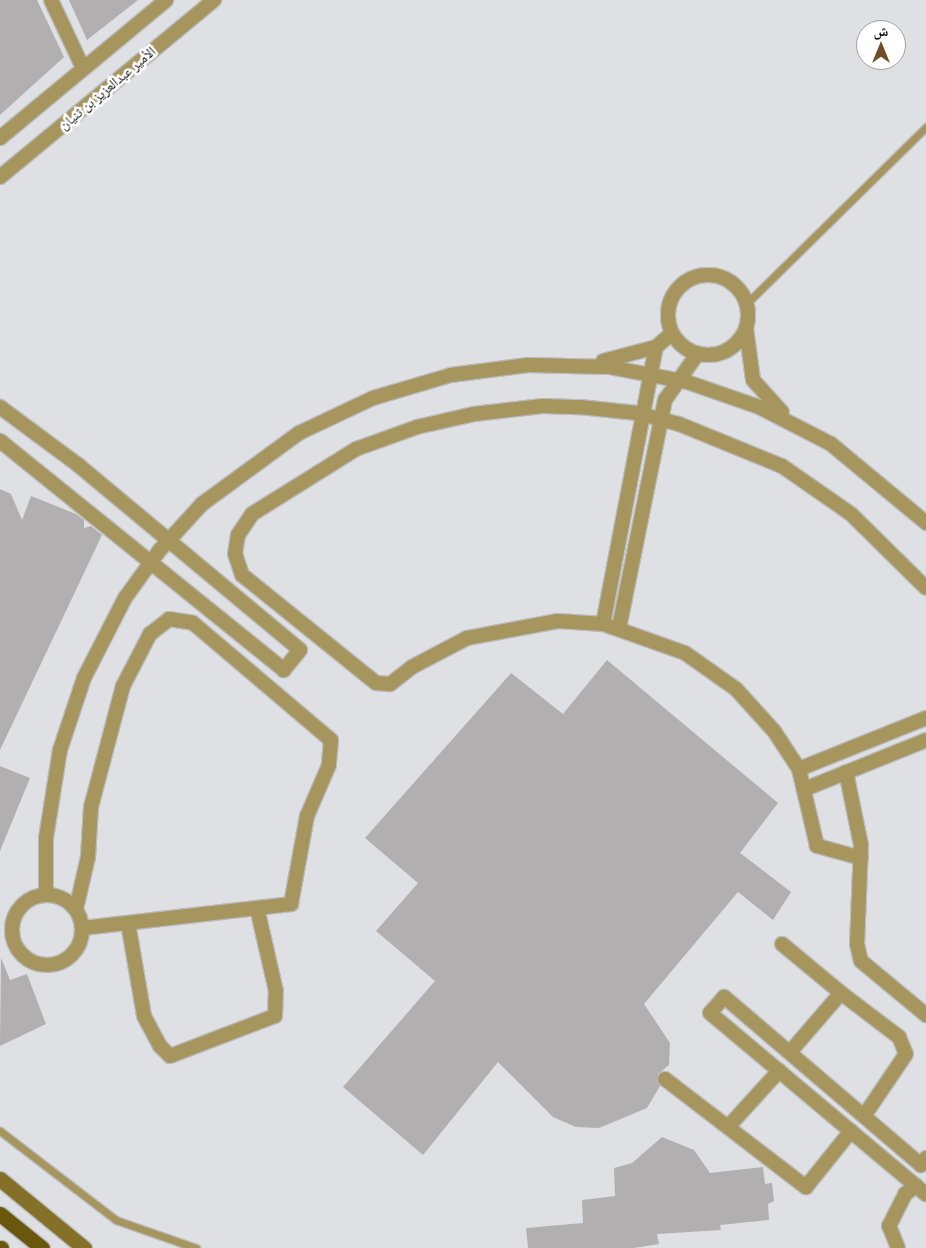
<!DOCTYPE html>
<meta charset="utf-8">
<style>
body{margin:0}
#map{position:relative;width:926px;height:1248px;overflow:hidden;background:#dfe0e3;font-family:Cabin,"Noto Naskh Arabic",sans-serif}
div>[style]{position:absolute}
.building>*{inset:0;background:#b1afb0}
.roads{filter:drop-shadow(1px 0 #babbbd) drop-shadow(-1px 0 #babbbd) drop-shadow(0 1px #babbbd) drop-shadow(0 -1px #babbbd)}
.lane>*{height:7px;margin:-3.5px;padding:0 3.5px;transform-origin:3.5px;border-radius:3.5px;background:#a6955d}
.street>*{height:14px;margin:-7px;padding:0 7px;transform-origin:7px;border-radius:7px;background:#a6955d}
.street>.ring{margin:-7px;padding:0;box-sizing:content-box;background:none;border:14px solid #a6955d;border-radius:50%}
.secondary>*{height:15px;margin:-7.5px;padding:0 7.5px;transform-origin:7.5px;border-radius:7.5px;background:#847027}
.primary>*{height:15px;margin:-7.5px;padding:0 7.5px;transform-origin:7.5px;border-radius:7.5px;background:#69570e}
span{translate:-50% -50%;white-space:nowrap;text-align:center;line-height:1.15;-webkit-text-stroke:5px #fff;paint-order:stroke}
.street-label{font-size:14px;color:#0f1010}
.north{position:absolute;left:856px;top:20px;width:50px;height:50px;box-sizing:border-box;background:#fff;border:1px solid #9f9f9f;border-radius:50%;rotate:0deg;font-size:14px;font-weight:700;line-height:20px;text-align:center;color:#0f1010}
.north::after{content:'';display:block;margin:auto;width:18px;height:22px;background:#6f4e25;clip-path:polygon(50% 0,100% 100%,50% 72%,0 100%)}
</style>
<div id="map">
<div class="building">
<i style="clip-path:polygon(0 0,37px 0,64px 57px,0 115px)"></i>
<i style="clip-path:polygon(69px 0,138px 0,87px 40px)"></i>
<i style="clip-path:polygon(0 489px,11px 494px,22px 520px,31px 496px,76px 514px,84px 520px,84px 528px,91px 526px,102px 535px,0 750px)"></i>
<i style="clip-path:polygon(607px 660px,778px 803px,740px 853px,791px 892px,773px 920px,738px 892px,644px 1004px,670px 1043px,669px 1065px,658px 1074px,660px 1086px,647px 1108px,599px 1128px,576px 1127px,553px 1117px,498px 1062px,423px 1155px,343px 1087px,435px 981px,376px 931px,418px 883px,365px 838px,511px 673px,563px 714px)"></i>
<i style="clip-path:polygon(0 766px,30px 778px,0 851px)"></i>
<i style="clip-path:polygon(1px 958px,10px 980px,27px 974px,46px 1024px,0 1046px)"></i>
<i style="clip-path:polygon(662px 1137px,694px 1150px,710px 1173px,763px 1167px,765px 1184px,772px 1183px,774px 1201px,768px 1204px,769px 1220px,720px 1225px,721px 1230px,657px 1234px,659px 1244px,634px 1248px,528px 1248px,526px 1228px,583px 1223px,582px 1200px,615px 1196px,614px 1168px,632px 1163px)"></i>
</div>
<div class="roads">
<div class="lane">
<i style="left:747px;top:303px;width:251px;rotate:-44.5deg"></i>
<i style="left:0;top:1131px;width:146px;rotate:37.5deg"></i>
<i style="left:116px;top:1220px;width:85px;rotate:19.3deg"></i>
</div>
<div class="street">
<i style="left:51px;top:0;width:75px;rotate:64.8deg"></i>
<i style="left:0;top:138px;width:216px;rotate:-39.7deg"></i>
<i style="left:0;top:177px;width:278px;rotate:-39.6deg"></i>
<i class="ring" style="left:668px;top:275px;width:66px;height:66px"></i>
<i style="left:746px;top:328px;width:52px;rotate:82.3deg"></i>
<i style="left:753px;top:380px;width:43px;rotate:47.8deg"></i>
<i style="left:603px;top:361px;width:55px;rotate:-14.8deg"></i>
<i style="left:656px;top:347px;width:21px;rotate:-41deg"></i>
<i style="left:0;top:407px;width:96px;rotate:36.5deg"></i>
<i style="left:77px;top:464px;width:290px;rotate:39.8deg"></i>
<i style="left:300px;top:650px;width:26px;rotate:129deg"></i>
<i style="left:284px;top:670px;width:365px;rotate:-141.1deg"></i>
<i style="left:603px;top:624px;width:282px;rotate:-79.2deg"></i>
<i style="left:619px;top:628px;width:233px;rotate:-78.6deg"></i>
<i style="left:665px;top:400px;width:57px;rotate:-54.9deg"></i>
<i style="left:799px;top:769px;width:137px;rotate:-21.9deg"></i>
<i style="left:846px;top:772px;width:75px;rotate:78.4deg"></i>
<i style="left:861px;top:845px;width:99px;rotate:92.3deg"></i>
<i style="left:857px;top:944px;width:17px;rotate:77deg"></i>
<i style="left:861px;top:961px;width:85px;rotate:39.7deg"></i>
<i style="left:805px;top:789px;width:131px;rotate:-22deg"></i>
<i style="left:861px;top:858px;width:46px;rotate:-164.7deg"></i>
<i style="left:817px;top:846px;width:79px;rotate:-103.2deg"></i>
<i style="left:799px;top:769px;width:45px;rotate:-123.3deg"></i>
<i style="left:774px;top:731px;width:57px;rotate:-132.1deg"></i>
<i style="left:736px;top:689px;width:62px;rotate:-144.8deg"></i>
<i style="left:685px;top:653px;width:87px;rotate:-160.5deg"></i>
<i style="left:603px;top:624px;width:45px;rotate:-176.2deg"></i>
<i style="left:558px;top:621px;width:93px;rotate:169.4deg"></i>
<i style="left:467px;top:638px;width:62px;rotate:152.2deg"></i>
<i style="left:412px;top:667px;width:28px;rotate:142deg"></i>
<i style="left:390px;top:684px;width:14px;rotate:-176deg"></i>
<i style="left:376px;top:683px;width:172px;rotate:-141.1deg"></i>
<i style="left:242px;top:575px;width:22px;rotate:-108deg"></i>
<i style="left:235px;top:554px;width:19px;rotate:-81deg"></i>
<i style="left:238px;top:535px;width:25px;rotate:-56deg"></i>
<i style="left:252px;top:514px;width:123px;rotate:-32deg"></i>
<i style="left:356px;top:449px;width:65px;rotate:-19.8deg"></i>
<i style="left:417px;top:427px;width:58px;rotate:-12.8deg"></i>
<i style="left:474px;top:414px;width:69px;rotate:-6.6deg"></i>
<i style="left:543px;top:406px;width:37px;rotate:2deg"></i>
<i style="left:580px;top:407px;width:57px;rotate:6deg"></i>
<i style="left:637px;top:413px;width:43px;rotate:14.7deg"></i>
<i style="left:679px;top:424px;width:111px;rotate:22.2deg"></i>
<i style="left:782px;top:466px;width:84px;rotate:34.8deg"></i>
<i style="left:851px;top:514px;width:105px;rotate:44.6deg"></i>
<i style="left:46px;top:894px;width:56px;rotate:-90deg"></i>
<i style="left:46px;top:838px;width:89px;rotate:-81deg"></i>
<i style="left:60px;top:750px;width:76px;rotate:-71.6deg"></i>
<i style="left:84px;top:678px;width:90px;rotate:-62.9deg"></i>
<i style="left:125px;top:598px;width:58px;rotate:-54.1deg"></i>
<i style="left:159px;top:551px;width:64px;rotate:-47.5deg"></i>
<i style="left:202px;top:504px;width:120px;rotate:-36.2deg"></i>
<i style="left:299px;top:433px;width:82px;rotate:-25.3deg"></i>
<i style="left:373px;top:398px;width:81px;rotate:-16.4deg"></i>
<i style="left:451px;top:375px;width:78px;rotate:-7.4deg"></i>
<i style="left:528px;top:365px;width:81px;rotate:1.4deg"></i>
<i style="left:609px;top:367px;width:79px;rotate:10.9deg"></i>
<i style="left:687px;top:382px;width:76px;rotate:19.1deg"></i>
<i style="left:759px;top:407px;width:81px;rotate:27.2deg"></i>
<i style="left:831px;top:444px;width:124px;rotate:39.7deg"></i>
<i class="ring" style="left:12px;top:895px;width:56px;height:56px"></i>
<i style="left:76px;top:909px;width:53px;rotate:-77deg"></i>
<i style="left:88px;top:857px;width:50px;rotate:-86.6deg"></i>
<i style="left:91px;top:807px;width:125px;rotate:-75.2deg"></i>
<i style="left:123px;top:686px;width:59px;rotate:-62.6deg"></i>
<i style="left:150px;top:634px;width:24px;rotate:-38deg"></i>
<i style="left:169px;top:619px;width:24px;rotate:9deg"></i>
<i style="left:193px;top:623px;width:181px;rotate:40.3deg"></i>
<i style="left:331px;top:740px;width:25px;rotate:95deg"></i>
<i style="left:329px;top:765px;width:56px;rotate:113.3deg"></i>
<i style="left:307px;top:816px;width:89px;rotate:100.3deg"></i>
<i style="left:291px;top:904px;width:209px;rotate:173.4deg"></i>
<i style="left:128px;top:923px;width:94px;rotate:80.2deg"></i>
<i style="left:144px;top:1016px;width:34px;rotate:62deg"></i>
<i style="left:160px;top:1046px;width:14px;rotate:45deg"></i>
<i style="left:170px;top:1056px;width:112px;rotate:-20.9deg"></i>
<i style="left:275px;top:1016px;width:25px;rotate:-88deg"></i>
<i style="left:276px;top:991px;width:85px;rotate:-102.9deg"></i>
<i style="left:782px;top:944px;width:77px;rotate:39.7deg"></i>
<i style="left:841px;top:993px;width:78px;rotate:130.8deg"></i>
<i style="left:841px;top:993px;width:73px;rotate:37.2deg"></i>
<i style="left:899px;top:1037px;width:18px;rotate:68deg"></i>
<i style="left:906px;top:1054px;width:75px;rotate:124.1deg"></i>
<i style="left:665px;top:1079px;width:178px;rotate:37.5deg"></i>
<i style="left:806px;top:1187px;width:72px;rotate:-51.2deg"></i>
<i style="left:728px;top:1127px;width:76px;rotate:-47.7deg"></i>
<i style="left:926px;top:1158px;width:9px;rotate:126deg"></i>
<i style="left:921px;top:1165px;width:259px;rotate:-139.5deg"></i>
<i style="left:724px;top:997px;width:21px;rotate:131deg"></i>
<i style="left:710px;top:1013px;width:282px;rotate:40deg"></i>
<i style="left:898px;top:1248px;width:24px;rotate:-112deg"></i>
<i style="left:889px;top:1226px;width:36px;rotate:-63deg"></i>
<i style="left:905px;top:1194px;width:14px;rotate:-36deg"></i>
</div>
<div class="secondary">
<i style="left:0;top:1179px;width:109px;rotate:39.4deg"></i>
</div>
<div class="primary">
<i style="left:0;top:1214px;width:54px;rotate:39deg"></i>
<i style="left:0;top:1248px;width:1px"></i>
</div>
</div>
<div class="street-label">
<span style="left:107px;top:88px;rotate:-40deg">الأمير عبدالعزيز بن ثنيان</span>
</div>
<div class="north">ش</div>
</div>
